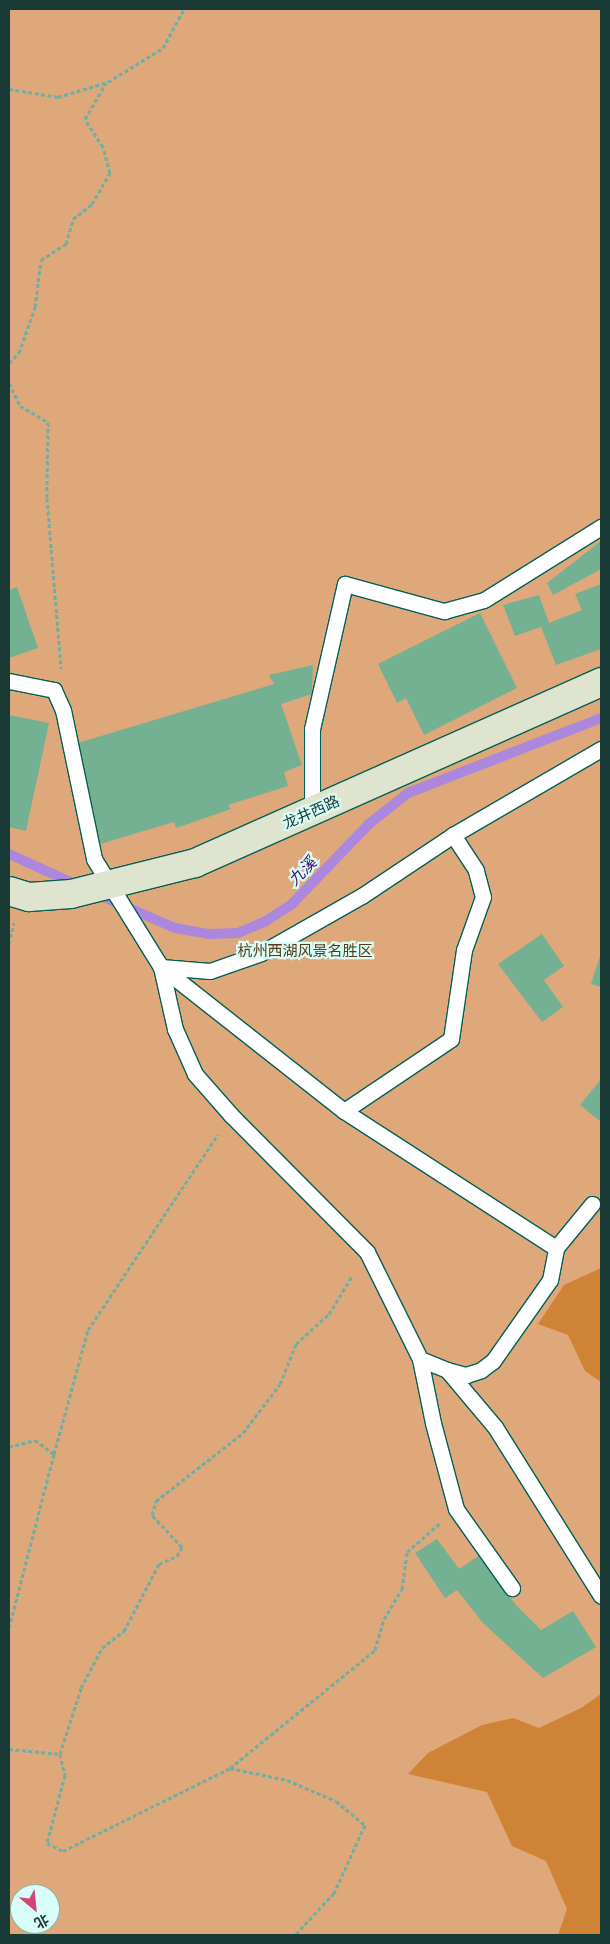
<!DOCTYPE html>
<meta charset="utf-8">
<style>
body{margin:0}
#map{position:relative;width:610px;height:1944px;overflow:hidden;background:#98e4d7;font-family:"PT Sans","Noto Sans SC",sans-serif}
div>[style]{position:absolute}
.green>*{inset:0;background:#dea87a}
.forest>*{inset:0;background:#cf8337}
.stream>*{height:10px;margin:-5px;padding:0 5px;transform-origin:5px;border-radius:5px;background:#ab87de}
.building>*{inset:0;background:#73b192}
.path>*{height:3px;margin-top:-1.5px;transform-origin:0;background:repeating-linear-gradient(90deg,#70aea4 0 4px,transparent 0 6.5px)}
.roads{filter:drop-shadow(1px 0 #016055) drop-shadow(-1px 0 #016055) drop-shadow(0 1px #016055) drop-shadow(0 -1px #016055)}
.lane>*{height:15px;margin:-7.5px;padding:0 7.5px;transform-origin:7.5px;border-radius:7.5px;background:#fff}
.secondary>*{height:28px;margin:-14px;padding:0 14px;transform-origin:14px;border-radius:14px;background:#dee4ce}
span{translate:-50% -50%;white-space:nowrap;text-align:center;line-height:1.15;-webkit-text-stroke:4.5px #d8fdf6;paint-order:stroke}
.street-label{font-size:15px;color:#1a3a35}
.park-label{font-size:15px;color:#583819}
.water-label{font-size:16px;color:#440874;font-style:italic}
.frame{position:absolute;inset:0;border:10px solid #1a3a35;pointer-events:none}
.north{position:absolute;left:10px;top:1884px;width:50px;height:50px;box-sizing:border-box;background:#d8fdf6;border:1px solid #8cafa9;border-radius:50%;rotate:152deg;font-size:14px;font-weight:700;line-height:20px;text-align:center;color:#1a3a35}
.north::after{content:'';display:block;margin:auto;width:18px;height:22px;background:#d04477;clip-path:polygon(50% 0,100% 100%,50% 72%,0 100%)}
</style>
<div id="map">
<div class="green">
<i style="clip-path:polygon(evenodd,9px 9px,601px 9px,601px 1935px,9px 1935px,9px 9px,20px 1894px,50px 1894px,50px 1924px,20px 1924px,20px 1894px)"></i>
</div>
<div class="forest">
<i style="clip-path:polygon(601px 1268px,601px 1382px,585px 1371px,568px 1335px,538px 1324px,564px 1285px)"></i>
<i style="clip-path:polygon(601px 1694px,601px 1935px,558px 1935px,567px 1909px,546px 1861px,512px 1846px,487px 1792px,408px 1774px,428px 1753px,482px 1725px,513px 1718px,539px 1728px,581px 1708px)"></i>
</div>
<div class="stream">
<i style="left:9px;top:854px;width:77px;rotate:24.6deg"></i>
<i style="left:97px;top:894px;width:85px;rotate:23.6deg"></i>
<i style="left:175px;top:928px;width:35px;rotate:10deg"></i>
<i style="left:209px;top:934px;width:29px;rotate:-2deg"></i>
<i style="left:238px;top:933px;width:30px;rotate:-23deg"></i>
<i style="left:266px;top:921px;width:31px;rotate:-33deg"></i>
<i style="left:292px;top:904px;width:111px;rotate:-46.1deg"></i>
<i style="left:369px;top:824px;width:50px;rotate:-38.5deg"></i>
<i style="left:408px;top:793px;width:207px;rotate:-21.2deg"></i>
</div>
<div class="building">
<i style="clip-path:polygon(601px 541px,601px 569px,553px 595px,547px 583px)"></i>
<i style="clip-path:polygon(601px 584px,601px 649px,556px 665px,541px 627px,515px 636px,503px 605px,539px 595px,549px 623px,582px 610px,575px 594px)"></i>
<i style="clip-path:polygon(17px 587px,38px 648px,9px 658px,9px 590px)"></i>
<i style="clip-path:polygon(480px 613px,517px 688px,424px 735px,406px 698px,397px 703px,378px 664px)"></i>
<i style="clip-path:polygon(313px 665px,312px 694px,281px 704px,302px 765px,284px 772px,288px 786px,228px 805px,231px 809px,176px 828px,174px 822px,100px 844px,71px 745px,274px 684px,269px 675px)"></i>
<i style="clip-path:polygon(9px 715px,49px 723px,26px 831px,9px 827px)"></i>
<i style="clip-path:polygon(542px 934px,564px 966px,544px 980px,563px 1007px,542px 1022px,498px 964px)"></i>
<i style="clip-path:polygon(601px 953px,601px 987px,591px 984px)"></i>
<i style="clip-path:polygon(601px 1079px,601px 1122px,580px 1105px)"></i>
<i style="clip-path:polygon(437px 1539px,459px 1569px,480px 1555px,515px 1604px,541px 1630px,573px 1611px,596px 1647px,543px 1678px,483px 1623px,457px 1590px,445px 1598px,415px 1553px)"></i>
</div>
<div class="path">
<i style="left:9px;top:89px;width:50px;rotate:9.3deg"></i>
<i style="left:58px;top:97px;width:52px;rotate:-16.7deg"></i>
<i style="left:108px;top:82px;width:65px;rotate:-31.7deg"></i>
<i style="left:163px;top:48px;width:44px;rotate:-61.7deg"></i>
<i style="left:9px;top:363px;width:14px;rotate:-45deg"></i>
<i style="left:19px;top:353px;width:49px;rotate:-70.8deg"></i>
<i style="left:35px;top:307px;width:47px;rotate:-82.7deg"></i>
<i style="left:41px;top:260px;width:30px;rotate:-33deg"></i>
<i style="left:66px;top:244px;width:26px;rotate:-74deg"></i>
<i style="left:73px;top:219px;width:24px;rotate:-38deg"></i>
<i style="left:92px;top:204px;width:36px;rotate:-60deg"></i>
<i style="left:110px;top:173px;width:27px;rotate:-105deg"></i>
<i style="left:103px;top:147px;width:33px;rotate:-123deg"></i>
<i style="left:85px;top:119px;width:42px;rotate:-59.7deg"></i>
<i style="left:9px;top:383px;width:25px;rotate:64deg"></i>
<i style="left:20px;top:406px;width:32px;rotate:30deg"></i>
<i style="left:48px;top:422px;width:76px;rotate:90.8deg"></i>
<i style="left:47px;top:498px;width:171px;rotate:85.3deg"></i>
<i style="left:9px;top:944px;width:22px;rotate:-77deg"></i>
<i style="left:9px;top:1447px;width:27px;rotate:-15deg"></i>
<i style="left:35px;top:1440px;width:24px;rotate:36deg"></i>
<i style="left:54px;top:1454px;width:180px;rotate:104.5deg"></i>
<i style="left:54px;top:1454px;width:129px;rotate:-74.7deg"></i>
<i style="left:88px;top:1330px;width:235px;rotate:-56.4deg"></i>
<i style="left:9px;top:1749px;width:51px;rotate:5.6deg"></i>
<i style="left:60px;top:1754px;width:22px;rotate:77deg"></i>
<i style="left:65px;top:1775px;width:70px;rotate:104.8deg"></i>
<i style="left:47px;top:1843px;width:18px;rotate:27deg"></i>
<i style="left:63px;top:1851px;width:186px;rotate:-26.4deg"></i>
<i style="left:230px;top:1768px;width:58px;rotate:11.9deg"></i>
<i style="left:287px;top:1780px;width:53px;rotate:23.2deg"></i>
<i style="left:336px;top:1801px;width:38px;rotate:40deg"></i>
<i style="left:365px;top:1825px;width:75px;rotate:114.5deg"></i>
<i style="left:334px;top:1893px;width:57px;rotate:132.9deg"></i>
<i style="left:60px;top:1754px;width:69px;rotate:-72.3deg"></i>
<i style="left:81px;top:1688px;width:45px;rotate:-62.3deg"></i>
<i style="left:102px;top:1648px;width:28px;rotate:-38deg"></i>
<i style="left:124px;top:1631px;width:76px;rotate:-62.4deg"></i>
<i style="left:159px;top:1564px;width:20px;rotate:-24deg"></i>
<i style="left:177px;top:1556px;width:10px;rotate:-61deg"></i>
<i style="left:182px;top:1547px;width:44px;rotate:-133.2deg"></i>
<i style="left:152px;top:1515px;width:15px;rotate:-74deg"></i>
<i style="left:156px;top:1501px;width:110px;rotate:-38deg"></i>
<i style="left:243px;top:1433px;width:61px;rotate:-52.9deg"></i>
<i style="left:280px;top:1384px;width:43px;rotate:-68.2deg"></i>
<i style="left:296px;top:1344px;width:45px;rotate:-42.3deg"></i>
<i style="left:329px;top:1314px;width:44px;rotate:-58.8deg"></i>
<i style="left:230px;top:1768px;width:187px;rotate:-39.1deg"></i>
<i style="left:375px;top:1650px;width:32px;rotate:-74deg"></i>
<i style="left:384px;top:1619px;width:35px;rotate:-59deg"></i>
<i style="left:402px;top:1589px;width:37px;rotate:-82deg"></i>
<i style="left:407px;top:1552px;width:43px;rotate:-41.2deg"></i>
</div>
<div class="roads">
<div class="lane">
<i style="left:9px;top:681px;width:46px;rotate:11.3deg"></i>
<i style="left:54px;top:690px;width:22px;rotate:66deg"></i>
<i style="left:63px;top:710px;width:152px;rotate:78.2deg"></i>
<i style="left:94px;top:859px;width:127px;rotate:58.2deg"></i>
<i style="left:161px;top:967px;width:64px;rotate:77.3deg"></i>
<i style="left:175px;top:1029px;width:49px;rotate:66deg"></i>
<i style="left:195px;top:1074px;width:55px;rotate:48.7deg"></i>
<i style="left:231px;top:1115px;width:193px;rotate:45.2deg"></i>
<i style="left:367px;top:1252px;width:119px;rotate:63.6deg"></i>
<i style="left:420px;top:1359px;width:29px;rotate:22deg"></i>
<i style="left:447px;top:1370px;width:75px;rotate:49.9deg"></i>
<i style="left:495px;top:1427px;width:199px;rotate:57.9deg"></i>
<i style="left:312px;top:811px;width:82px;rotate:-90deg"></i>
<i style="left:312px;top:729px;width:149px;rotate:-77.2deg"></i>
<i style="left:345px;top:584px;width:103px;rotate:15.3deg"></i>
<i style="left:444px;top:611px;width:41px;rotate:-15.4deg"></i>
<i style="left:484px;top:600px;width:138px;rotate:-32deg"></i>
<i style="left:161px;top:967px;width:233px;rotate:38.2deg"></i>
<i style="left:344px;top:1111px;width:252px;rotate:32.9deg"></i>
<i style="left:556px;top:1248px;width:57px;rotate:-50.7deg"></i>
<i style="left:161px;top:967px;width:49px;rotate:4.7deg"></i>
<i style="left:210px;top:971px;width:54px;rotate:-19.4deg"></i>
<i style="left:261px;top:953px;width:117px;rotate:-29.6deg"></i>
<i style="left:363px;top:895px;width:108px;rotate:-33.7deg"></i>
<i style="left:453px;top:835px;width:171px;rotate:-30.2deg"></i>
<i style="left:344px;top:1111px;width:129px;rotate:-33.9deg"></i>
<i style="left:451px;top:1039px;width:90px;rotate:-81.7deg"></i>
<i style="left:464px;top:950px;width:56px;rotate:-70.3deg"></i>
<i style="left:483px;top:897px;width:28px;rotate:-105deg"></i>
<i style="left:476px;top:870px;width:42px;rotate:-123.3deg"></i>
<i style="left:420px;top:1359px;width:65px;rotate:78.5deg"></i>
<i style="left:433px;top:1423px;width:89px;rotate:75deg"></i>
<i style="left:456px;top:1509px;width:97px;rotate:54.7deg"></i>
<i style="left:447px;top:1370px;width:20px;rotate:15deg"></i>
<i style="left:466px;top:1375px;width:16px;rotate:-18deg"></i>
<i style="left:481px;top:1370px;width:15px;rotate:-37deg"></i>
<i style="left:493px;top:1361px;width:99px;rotate:-54.9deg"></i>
<i style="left:550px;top:1280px;width:33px;rotate:-79deg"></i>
</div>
<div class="secondary">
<i style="left:9px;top:891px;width:21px;rotate:17deg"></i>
<i style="left:29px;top:897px;width:42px;rotate:-4.1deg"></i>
<i style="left:71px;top:894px;width:128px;rotate:-14deg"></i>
<i style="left:195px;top:863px;width:445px;rotate:-24deg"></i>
</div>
</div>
<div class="street-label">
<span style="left:311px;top:812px;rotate:-24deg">龙井西路</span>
</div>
<div class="park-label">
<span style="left:305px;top:951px">杭州西湖风景名胜区</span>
</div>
<div class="water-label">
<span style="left:302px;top:871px;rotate:-46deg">九溪</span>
</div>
<div class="frame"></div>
<div class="north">北</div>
</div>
